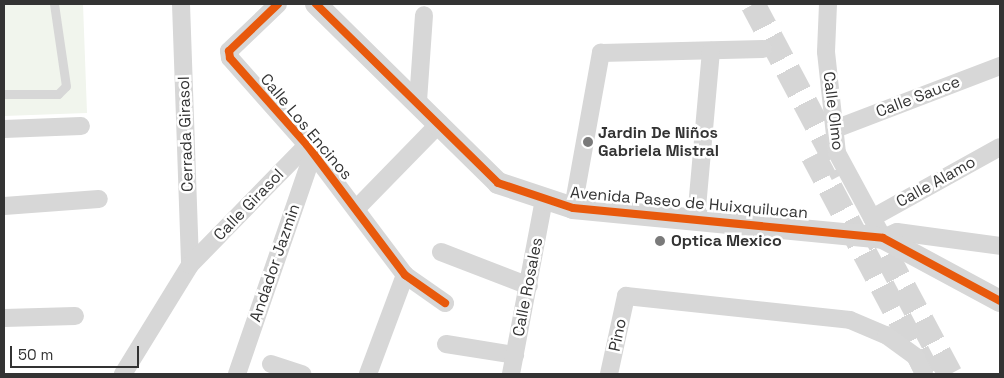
<!DOCTYPE html>
<meta charset="utf-8">
<style>
body{margin:0}
#map{position:relative;width:1004px;height:378px;overflow:hidden;background:#fff;font-family:"Space Grotesk",sans-serif}
div>[style]{position:absolute}
.green>*{inset:0;background:#f1f5ed}
.secondary-tunnel>*{height:25px;margin-top:-12.5px;transform-origin:0;background:repeating-linear-gradient(90deg,#d6d6d6 0 25px,transparent 0 37px)}
.service>*{height:9px;margin:-4.5px;padding:0 4.5px;transform-origin:4.5px;border-radius:4.5px;background:#d7d7d7}
.minor>*{height:18px;margin:-9px;padding:0 9px;transform-origin:9px;border-radius:9px;background:#d7d7d7}
.tertiary>*{height:22px;margin:-11px;padding:0 11px;transform-origin:11px;border-radius:11px;background:#d7d7d7}
.cycleway>*{height:8px;margin:-4px;padding:0 4px;transform-origin:4px;border-radius:4px;background:#e8590c}
.dots>*{width:14px;height:14px;translate:-50% -50%;box-sizing:border-box;border:2px solid #fff;border-radius:50%}
span{translate:-50% -50%;white-space:nowrap;text-align:center;line-height:1.15;-webkit-text-stroke:5px #fff;paint-order:stroke}
.street-label{font-size:16px;color:#333}
.poi-label{font-size:16px;color:#333;font-weight:700}
.left{translate:0 -50%;text-align:left}
.frame{position:absolute;inset:0;border:5px solid #333;pointer-events:none}
.scale{position:absolute;left:10px;top:346px;width:129px;height:22px;box-sizing:border-box;border:2px solid #333;border-top:0;padding-left:6px;font-size:15px;line-height:18px;white-space:nowrap;color:#333;-webkit-text-stroke:4px #fff;paint-order:stroke}
</style>
<div id="map">
<div class="green">
<i style="clip-path:polygon(4px 4px,83px 4px,87px 113px,4px 116px)"></i>
</div>
<div class="secondary-tunnel">
<i style="left:753px;top:4px;width:192px;rotate:62.1deg"></i>
<i style="left:813px;top:155px;width:248px;rotate:62.1deg"></i>
<i style="left:869px;top:222px;width:172px;rotate:61.9deg"></i>
</div>
<div class="service">
<i style="left:4px;top:94px;width:54px"></i>
<i style="left:58px;top:94px;width:11px;rotate:-45deg"></i>
<i style="left:66px;top:86px;width:83px;rotate:-98.3deg"></i>
</div>
<div class="minor">
<i style="left:181px;top:4px;width:261px;rotate:88deg"></i>
<i style="left:278px;top:4px;width:68px;rotate:136.2deg"></i>
<i style="left:229px;top:51px;width:7px;rotate:82deg"></i>
<i style="left:230px;top:58px;width:116px;rotate:48.5deg"></i>
<i style="left:307px;top:145px;width:163px;rotate:53deg"></i>
<i style="left:405px;top:275px;width:49px;rotate:35deg"></i>
<i style="left:828px;top:4px;width:48px;rotate:92.4deg"></i>
<i style="left:826px;top:52px;width:102px;rotate:83.8deg"></i>
<i style="left:837px;top:153px;width:97px;rotate:61.6deg"></i>
<i style="left:418px;top:101px;width:86px;rotate:-86deg"></i>
<i style="left:4px;top:129px;width:77px;rotate:-2.2deg"></i>
<i style="left:835px;top:129px;width:177px;rotate:-20.9deg"></i>
<i style="left:4px;top:206px;width:95px;rotate:-4.2deg"></i>
<i style="left:573px;top:208px;width:158px;rotate:-79.8deg"></i>
<i style="left:601px;top:53px;width:162px;rotate:-1.4deg"></i>
<i style="left:356px;top:209px;width:120px;rotate:-45.7deg"></i>
<i style="left:872px;top:218px;width:146px;rotate:-29deg"></i>
<i style="left:696px;top:219px;width:169px;rotate:-84.9deg"></i>
<i style="left:883px;top:238px;width:15px;rotate:-23deg"></i>
<i style="left:897px;top:232px;width:104px;rotate:7.7deg"></i>
<i style="left:441px;top:252px;width:94px;rotate:21.1deg"></i>
<i style="left:4px;top:318px;width:71px;rotate:-1.6deg"></i>
<i style="left:446px;top:344px;width:70px;rotate:9.1deg"></i>
<i style="left:271px;top:364px;width:33px;rotate:18deg"></i>
<i style="left:123px;top:374px;width:128px;rotate:-58.4deg"></i>
<i style="left:190px;top:265px;width:168px;rotate:-45.7deg"></i>
<i style="left:237px;top:374px;width:234px;rotate:-71deg"></i>
<i style="left:368px;top:374px;width:106px;rotate:-69.5deg"></i>
<i style="left:511px;top:374px;width:177px;rotate:-79.3deg"></i>
<i style="left:609px;top:374px;width:80px;rotate:-77.7deg"></i>
<i style="left:626px;top:296px;width:225px;rotate:6.1deg"></i>
<i style="left:850px;top:320px;width:39px;rotate:23deg"></i>
<i style="left:886px;top:335px;width:37px;rotate:36deg"></i>
<i style="left:916px;top:357px;width:19px;rotate:65deg"></i>
</div>
<div class="tertiary">
<i style="left:316px;top:4px;width:255px;rotate:44.5deg"></i>
<i style="left:498px;top:183px;width:79px;rotate:18.4deg"></i>
<i style="left:573px;top:208px;width:311px;rotate:5.5deg"></i>
<i style="left:883px;top:238px;width:133px;rotate:28.3deg"></i>
</div>
<div class="cycleway">
<i style="left:278px;top:4px;width:68px;rotate:136.2deg"></i>
<i style="left:229px;top:51px;width:7px;rotate:82deg"></i>
<i style="left:230px;top:58px;width:116px;rotate:48.5deg"></i>
<i style="left:307px;top:145px;width:163px;rotate:53deg"></i>
<i style="left:405px;top:275px;width:49px;rotate:35deg"></i>
<i style="left:316px;top:4px;width:255px;rotate:44.5deg"></i>
<i style="left:498px;top:183px;width:79px;rotate:18.4deg"></i>
<i style="left:573px;top:208px;width:311px;rotate:5.5deg"></i>
<i style="left:883px;top:238px;width:133px;rotate:28.3deg"></i>
</div>
<div class="dots">
<i style="left:588px;top:142px;background:#7a7a7a"></i>
<i style="left:660px;top:241px;background:#7a7a7a"></i>
</div>
<div class="street-label">
<span style="left:918px;top:97px;rotate:-21deg">Calle Sauce</span>
<span style="left:833px;top:111px;rotate:83deg">Calle Olmo</span>
<span style="left:306px;top:127px;rotate:50deg">Calle Los Encinos</span>
<span style="left:186px;top:134px;rotate:-92deg">Cerrada Girasol</span>
<span style="left:936px;top:182px;rotate:-29deg">Calle Alamo</span>
<span style="left:689px;top:203px;rotate:5deg">Avenida Paseo de Huixquilucan</span>
<span style="left:249px;top:205px;rotate:-46deg">Calle Girasol</span>
<span style="left:275px;top:263px;rotate:-71deg">Andador Jazmin</span>
<span style="left:528px;top:287px;rotate:-79deg">Calle Rosales</span>
<span style="left:618px;top:335px;rotate:-78deg">Pino</span>
</div>
<div class="poi-label">
<span class="left" style="left:598px;top:142px">Jardin De Niños<br>Gabriela Mistral</span>
<span class="left" style="left:671px;top:241px">Optica Mexico</span>
</div>
<div class="frame"></div>
<div class="scale">50 m</div>
</div>
